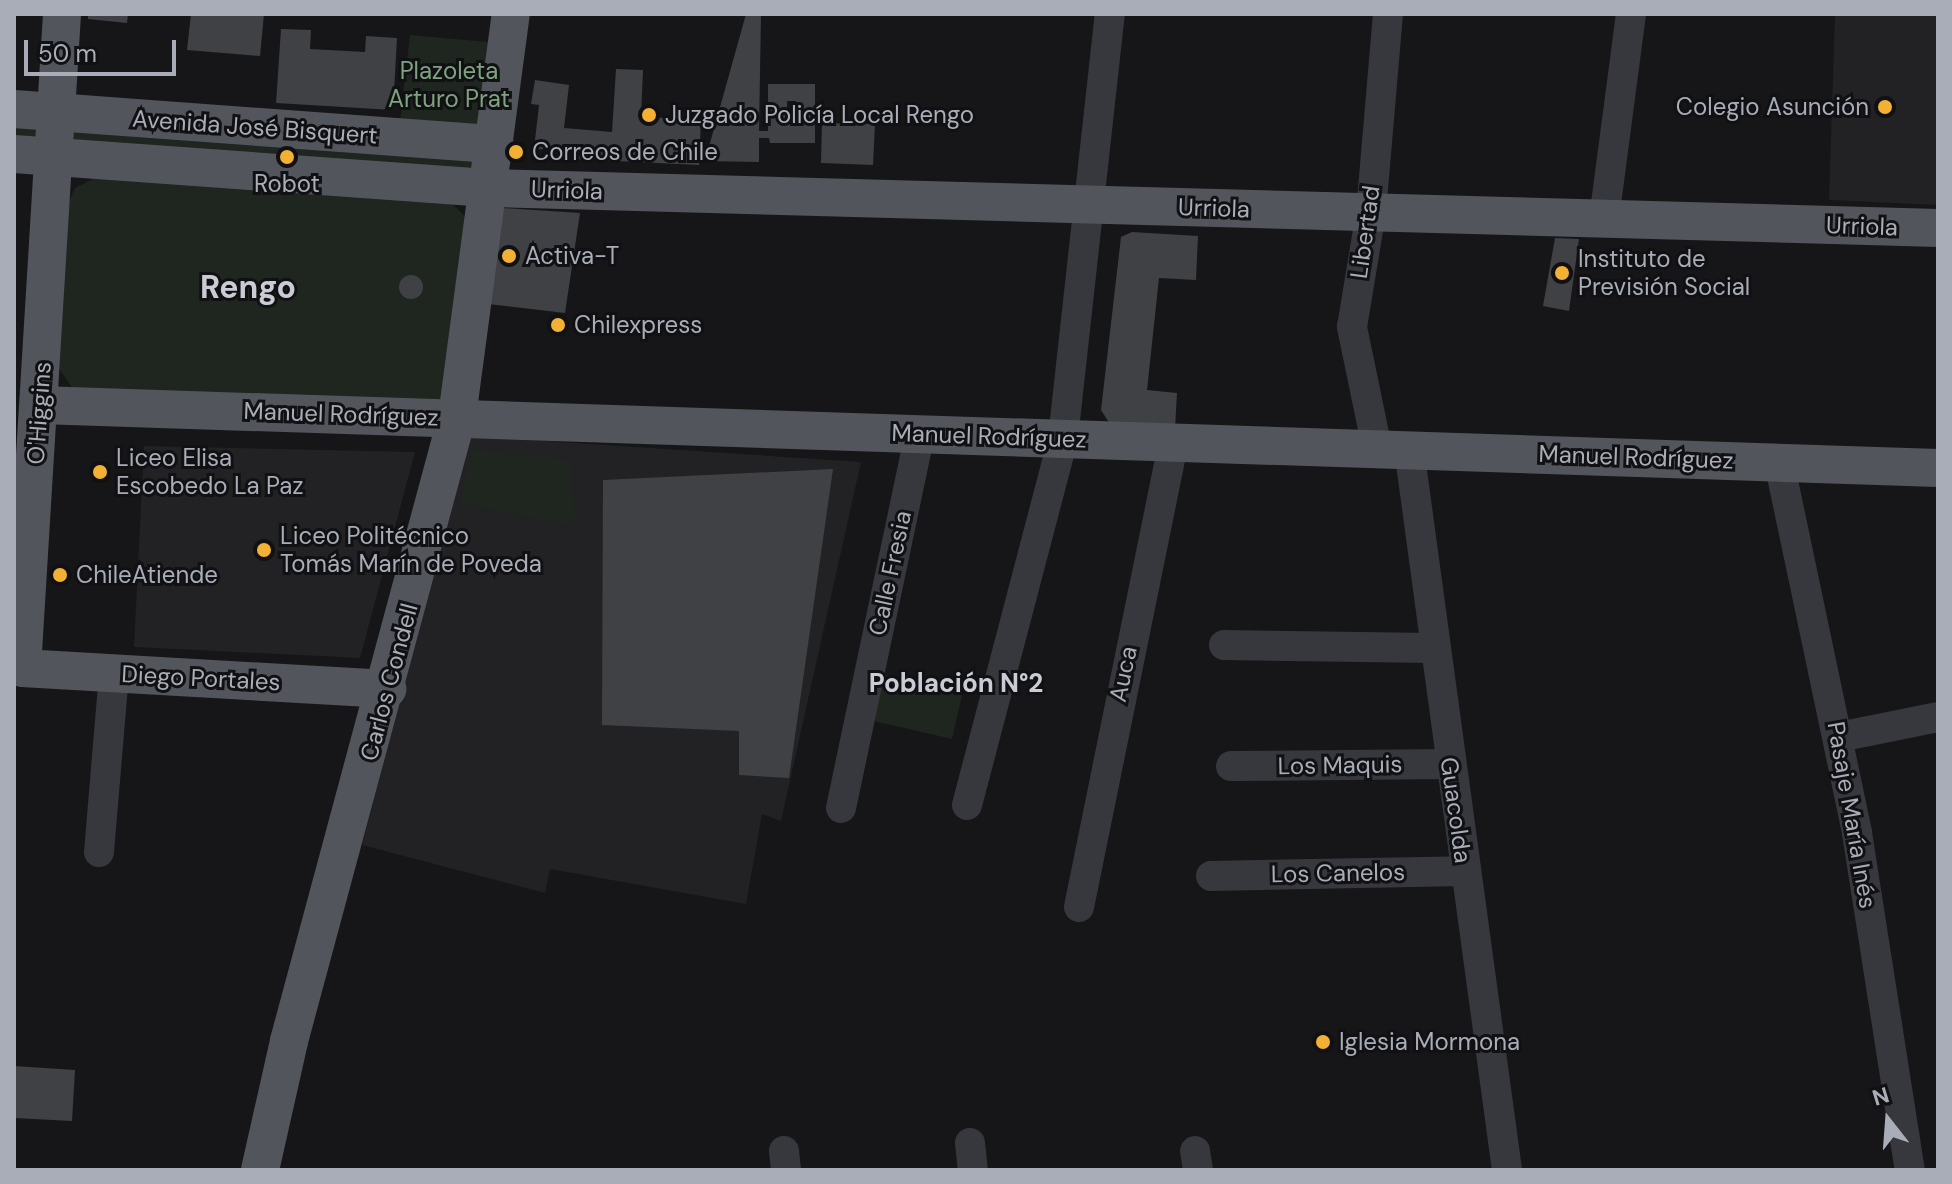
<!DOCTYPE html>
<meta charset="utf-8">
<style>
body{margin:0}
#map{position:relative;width:1952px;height:1184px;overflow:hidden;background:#161618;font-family:"DM Sans",sans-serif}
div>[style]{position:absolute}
.built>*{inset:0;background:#222225}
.green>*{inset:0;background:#1e261f}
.building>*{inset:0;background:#404145}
.round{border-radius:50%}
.minor>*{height:30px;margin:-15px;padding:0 15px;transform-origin:15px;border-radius:15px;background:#37383d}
.major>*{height:38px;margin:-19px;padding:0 19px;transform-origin:19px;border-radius:19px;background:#53555c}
.dots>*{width:22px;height:22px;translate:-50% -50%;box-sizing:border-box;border:4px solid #111113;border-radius:50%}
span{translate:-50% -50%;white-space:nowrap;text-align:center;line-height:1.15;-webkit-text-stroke:6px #111113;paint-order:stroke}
.park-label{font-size:24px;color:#7fa381}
.poi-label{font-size:24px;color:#a8adb8}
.right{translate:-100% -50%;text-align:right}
.left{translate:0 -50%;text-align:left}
.street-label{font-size:24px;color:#a8adb8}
.neighbourhood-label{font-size:26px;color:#c9ccd4;font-weight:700}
.district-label{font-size:32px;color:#c9ccd4;font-weight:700}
.frame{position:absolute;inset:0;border:16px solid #a8adb8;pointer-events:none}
.north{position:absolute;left:1848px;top:1080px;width:80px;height:80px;-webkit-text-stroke:6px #111113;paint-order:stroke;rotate:343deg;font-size:22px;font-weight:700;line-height:32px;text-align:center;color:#a8adb8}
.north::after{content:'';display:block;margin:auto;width:28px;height:36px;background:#a8adb8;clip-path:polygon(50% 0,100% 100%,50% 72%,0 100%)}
.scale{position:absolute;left:24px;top:40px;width:152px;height:36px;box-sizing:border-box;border:4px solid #a8adb8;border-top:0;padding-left:10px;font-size:24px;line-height:28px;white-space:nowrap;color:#a8adb8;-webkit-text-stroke:6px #111113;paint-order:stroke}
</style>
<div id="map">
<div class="built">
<i style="clip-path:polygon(1835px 14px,1938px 14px,1938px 205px,1829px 200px)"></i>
<i style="clip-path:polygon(469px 436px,861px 462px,781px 821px,762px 814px,746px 904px,550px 869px,545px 893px,362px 845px)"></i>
<i style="clip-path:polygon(144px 446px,415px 452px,360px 658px,134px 647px)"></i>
</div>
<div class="green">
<i style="clip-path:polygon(410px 35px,498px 43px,492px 117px,472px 135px,399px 130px)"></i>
<i style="clip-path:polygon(14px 117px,480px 151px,476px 182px,14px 149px)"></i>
<i style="clip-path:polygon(97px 177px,451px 203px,467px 218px,441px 399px,431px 404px,76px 393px,58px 367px,69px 201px,75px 188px)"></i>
<i style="clip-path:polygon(473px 449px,570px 460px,576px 526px,459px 504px)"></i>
<i style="clip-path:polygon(879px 673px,963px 691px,952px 739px,869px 720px)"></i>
</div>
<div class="building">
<i style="clip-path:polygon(88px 14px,128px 14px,127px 23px,88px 19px)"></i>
<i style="clip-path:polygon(191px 14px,264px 14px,260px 56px,187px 50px)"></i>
<i style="clip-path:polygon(evenodd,746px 14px,761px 14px,759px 131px,768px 131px,768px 84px,815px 84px,815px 143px,770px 143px,769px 138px,759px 138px,759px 162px,705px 161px,746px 14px,787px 101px,796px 101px,796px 112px,787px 112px,787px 101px)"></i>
<i style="clip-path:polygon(281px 29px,311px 30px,310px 49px,365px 52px,366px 36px,397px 38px,393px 110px,276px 103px)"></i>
<i style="clip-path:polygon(616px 69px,643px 70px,641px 117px,701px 119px,699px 165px,575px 159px,575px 150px,534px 149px,539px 105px,531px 104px,535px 80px,569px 85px,564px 128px,612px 132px)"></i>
<i style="clip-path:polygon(822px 123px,875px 124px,873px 165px,821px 163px)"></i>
<i style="clip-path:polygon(503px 208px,580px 213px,565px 313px,488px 304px)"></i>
<i style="clip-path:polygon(1132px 232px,1198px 236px,1196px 280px,1159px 278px,1147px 390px,1177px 393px,1175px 429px,1110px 424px,1101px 410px,1121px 237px)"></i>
<i style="clip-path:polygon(1555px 238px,1579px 239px,1569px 311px,1543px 306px)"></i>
<i class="round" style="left:399px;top:275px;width:24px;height:24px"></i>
<i style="clip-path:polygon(833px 469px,789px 778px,739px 775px,739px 731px,602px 725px,603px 480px)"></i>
<i style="clip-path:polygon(14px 1066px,75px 1070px,72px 1121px,14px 1118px)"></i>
</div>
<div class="minor">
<i style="left:1604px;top:219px;width:207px;rotate:-82.5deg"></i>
<i style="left:1377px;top:448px;width:124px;rotate:-101.7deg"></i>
<i style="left:1352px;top:327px;width:117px;rotate:-80.6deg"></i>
<i style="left:1371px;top:212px;width:199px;rotate:-85.1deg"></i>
<i style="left:1409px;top:449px;width:728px;rotate:82.26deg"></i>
<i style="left:1779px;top:462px;width:379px;rotate:78.1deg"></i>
<i style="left:1857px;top:833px;width:341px;rotate:81.1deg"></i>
<i style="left:1224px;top:645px;width:209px;rotate:0.8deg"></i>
<i style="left:1839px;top:737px;width:101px;rotate:-11.4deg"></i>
<i style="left:1231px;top:766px;width:219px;rotate:-0.5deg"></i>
<i style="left:967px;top:805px;width:379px;rotate:-75.3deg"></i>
<i style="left:1063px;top:438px;width:427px;rotate:-83.7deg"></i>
<i style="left:841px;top:808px;width:383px;rotate:-78.1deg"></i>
<i style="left:99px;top:852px;width:180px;rotate:-85.2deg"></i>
<i style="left:1211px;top:876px;width:254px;rotate:-1.1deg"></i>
<i style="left:1079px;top:907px;width:475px;rotate:-78.5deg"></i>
<i style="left:970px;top:1143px;width:27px;rotate:84deg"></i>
<i style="left:784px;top:1151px;width:19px;rotate:84deg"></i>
<i style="left:1195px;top:1151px;width:19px;rotate:81deg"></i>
</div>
<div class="major">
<i style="left:62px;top:14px;width:655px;rotate:93.5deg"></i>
<i style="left:22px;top:668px;width:366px;rotate:3.3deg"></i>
<i style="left:14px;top:109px;width:482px;rotate:4.2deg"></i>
<i style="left:14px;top:154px;width:478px;rotate:4.1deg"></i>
<i style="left:491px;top:188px;width:1448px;rotate:1.58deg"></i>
<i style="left:40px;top:405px;width:1899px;rotate:1.9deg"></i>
<i style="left:260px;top:1170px;width:132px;rotate:-77.3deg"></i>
<i style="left:289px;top:1041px;width:646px;rotate:-74.93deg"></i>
<i style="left:457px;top:417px;width:407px;rotate:-82.4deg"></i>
</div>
<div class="dots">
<i style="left:1885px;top:107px;background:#f2b134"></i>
<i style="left:649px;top:115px;background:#f2b134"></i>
<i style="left:516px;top:152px;background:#f2b134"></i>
<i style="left:287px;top:157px;background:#f2b134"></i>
<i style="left:509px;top:256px;background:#f2b134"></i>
<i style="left:1562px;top:273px;background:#f2b134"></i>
<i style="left:558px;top:325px;background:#f2b134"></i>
<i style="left:100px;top:472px;background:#f2b134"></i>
<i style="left:264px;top:550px;background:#f2b134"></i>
<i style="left:60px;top:575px;background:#f2b134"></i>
<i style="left:1323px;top:1042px;background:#f2b134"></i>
</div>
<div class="park-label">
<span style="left:449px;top:85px">Plazoleta<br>Arturo Prat</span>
</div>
<div class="poi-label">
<span class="right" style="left:1869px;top:107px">Colegio Asunción</span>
<span class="left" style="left:665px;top:115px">Juzgado Policía Local Rengo</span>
<span class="left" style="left:532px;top:152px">Correos de Chile</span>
<span style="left:287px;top:184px">Robot</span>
<span class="left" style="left:525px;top:256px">Activa-T</span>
<span class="left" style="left:1578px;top:273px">Instituto de<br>Previsión Social</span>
<span class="left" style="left:574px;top:325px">Chilexpress</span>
<span class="left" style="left:116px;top:472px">Liceo Elisa<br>Escobedo La Paz</span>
<span class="left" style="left:280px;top:550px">Liceo Politécnico<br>Tomás Marín de Poveda</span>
<span class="left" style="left:76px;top:575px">ChileAtiende</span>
<span class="left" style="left:1339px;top:1042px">Iglesia Mormona</span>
</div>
<div class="street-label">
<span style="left:255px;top:127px;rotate:4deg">Avenida José Bisquert</span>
<span style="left:567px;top:190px;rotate:2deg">Urriola</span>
<span style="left:1214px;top:208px;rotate:2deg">Urriola</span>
<span style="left:1862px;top:226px;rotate:2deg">Urriola</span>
<span style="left:1365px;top:232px;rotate:-82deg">Libertad</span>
<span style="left:39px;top:413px;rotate:-86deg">O'Higgins</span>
<span style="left:341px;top:414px;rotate:2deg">Manuel Rodríguez</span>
<span style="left:989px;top:436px;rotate:2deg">Manuel Rodríguez</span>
<span style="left:1636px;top:457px;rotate:2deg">Manuel Rodríguez</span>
<span style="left:890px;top:573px;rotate:-78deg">Calle Fresia</span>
<span style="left:1123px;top:674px;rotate:-78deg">Auca</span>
<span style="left:201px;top:678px;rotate:3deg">Diego Portales</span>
<span style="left:389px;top:682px;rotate:-75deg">Carlos Condell</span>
<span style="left:1340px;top:765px;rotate:-1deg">Los Maquis</span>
<span style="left:1456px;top:810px;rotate:82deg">Guacolda</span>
<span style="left:1852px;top:815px;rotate:80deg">Pasaje María Inés</span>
<span style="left:1338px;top:873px;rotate:-1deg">Los Canelos</span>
</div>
<div class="neighbourhood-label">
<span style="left:956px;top:684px">Población N°2</span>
</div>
<div class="district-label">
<span style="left:248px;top:287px">Rengo</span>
</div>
<div class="frame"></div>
<div class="north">N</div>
<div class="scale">50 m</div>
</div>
